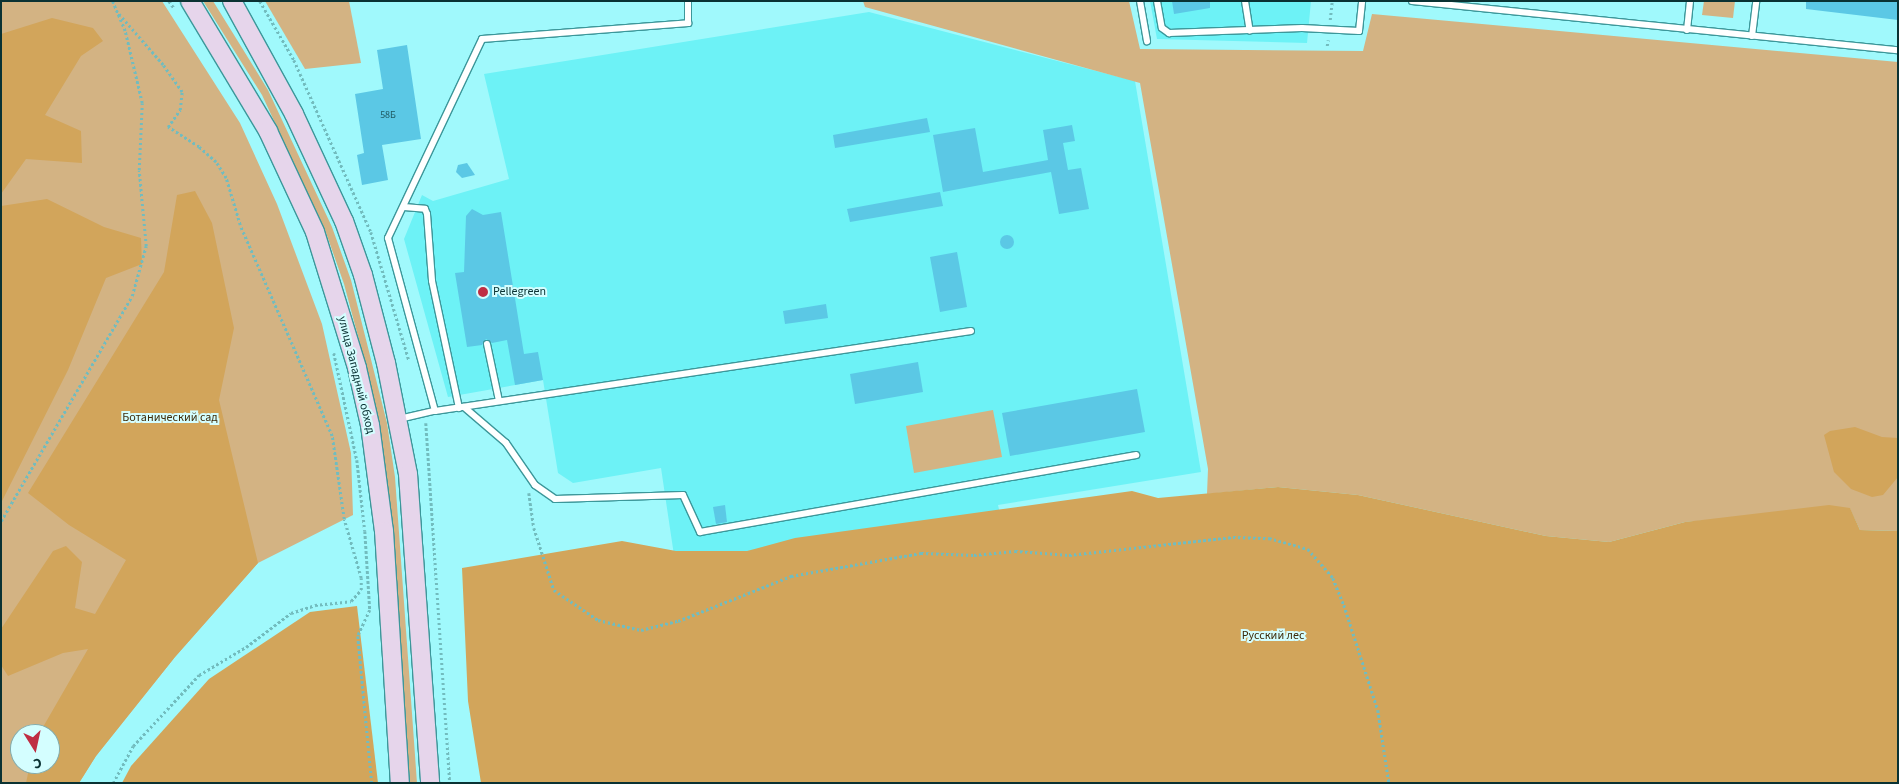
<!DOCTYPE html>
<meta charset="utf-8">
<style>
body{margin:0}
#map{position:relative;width:1899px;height:784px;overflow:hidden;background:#a0f9fc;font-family:"Source Sans 3",sans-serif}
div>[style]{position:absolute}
.built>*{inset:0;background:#6df2f6}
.green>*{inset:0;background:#d3b383}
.forest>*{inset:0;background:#d2a55b}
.building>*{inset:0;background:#5bc8e5}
.round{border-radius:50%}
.path>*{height:2.5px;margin-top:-1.25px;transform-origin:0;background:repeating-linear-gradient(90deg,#72bcbe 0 2.5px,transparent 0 5px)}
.roads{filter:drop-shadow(1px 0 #3c979a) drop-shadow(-1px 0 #3c979a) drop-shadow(0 1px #3c979a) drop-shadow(0 -1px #3c979a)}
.service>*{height:6px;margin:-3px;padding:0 3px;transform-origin:3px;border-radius:3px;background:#fff}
.secondary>*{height:18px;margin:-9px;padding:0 9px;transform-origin:9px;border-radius:9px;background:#e6d5eb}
.dots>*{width:14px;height:14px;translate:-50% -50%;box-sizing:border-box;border:2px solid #d4feff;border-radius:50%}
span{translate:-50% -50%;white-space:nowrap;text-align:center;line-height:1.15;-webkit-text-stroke:4px #d4feff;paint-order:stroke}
.number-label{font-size:10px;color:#1e5860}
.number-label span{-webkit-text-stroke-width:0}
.poi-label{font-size:12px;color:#0a3233}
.left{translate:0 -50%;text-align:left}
.street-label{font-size:12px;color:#0a3233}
.park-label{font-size:12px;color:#3e2b0a}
.frame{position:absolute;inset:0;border:2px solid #0a3233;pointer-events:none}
.north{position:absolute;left:10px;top:724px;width:50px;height:50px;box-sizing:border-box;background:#d4feff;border:1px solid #83acad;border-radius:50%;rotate:170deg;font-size:14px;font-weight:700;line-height:20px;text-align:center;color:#0a3233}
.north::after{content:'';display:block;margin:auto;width:18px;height:22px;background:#bf2e44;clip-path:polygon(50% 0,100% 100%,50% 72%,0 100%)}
</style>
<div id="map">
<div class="built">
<i style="clip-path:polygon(1150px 1px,1311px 1px,1307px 43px,1157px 39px)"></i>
<i style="clip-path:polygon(869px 12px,1135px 81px,1201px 472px,998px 505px,1001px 518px,675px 562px,661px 468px,573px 483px,558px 473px,543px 380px,448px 397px,404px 239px,422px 195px,433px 201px,509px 179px,484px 74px)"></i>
</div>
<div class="green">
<i style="clip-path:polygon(evenodd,1px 1px,162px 1px,240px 123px,277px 204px,322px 324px,351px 453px,353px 515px,258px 563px,175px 657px,96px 756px,79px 783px,1px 783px,1px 1px,20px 734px,50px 734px,50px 764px,20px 764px,20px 734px)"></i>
<i style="clip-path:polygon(203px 1px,213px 1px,268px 90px,332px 227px,351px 280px,387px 423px,395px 477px,417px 783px,410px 783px,387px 479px,366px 366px,344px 284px,325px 230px,262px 95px)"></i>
<i style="clip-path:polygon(265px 1px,349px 1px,361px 63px,305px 69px)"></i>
<i style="clip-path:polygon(863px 1px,1129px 1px,1140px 49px,1363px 51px,1372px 14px,1898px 62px,1898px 531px,1860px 530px,1850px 509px,1685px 522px,1609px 542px,1546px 536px,1358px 495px,1278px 487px,1207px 494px,1208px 469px,1140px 83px,865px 7px)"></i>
<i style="clip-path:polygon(1704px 1px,1735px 1px,1733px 18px,1702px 15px)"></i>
<i style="clip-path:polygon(993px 410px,1002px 457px,914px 473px,906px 426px)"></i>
</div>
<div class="forest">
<i style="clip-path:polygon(52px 18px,93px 28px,103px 41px,81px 56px,45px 115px,81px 131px,82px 163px,26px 159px,1px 194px,1px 34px)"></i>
<i style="clip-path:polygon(195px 191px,212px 223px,234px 328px,219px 400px,258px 563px,175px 657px,96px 756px,79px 783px,26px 783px,30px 764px,50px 764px,50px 734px,39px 734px,88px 649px,63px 653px,8px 676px,1px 665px,1px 629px,53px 551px,66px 546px,82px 562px,75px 608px,95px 614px,126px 560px,69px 525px,28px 493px,164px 272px,177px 195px)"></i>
<i style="clip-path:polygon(47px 199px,104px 227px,141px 238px,142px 264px,106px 278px,68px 370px,1px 503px,1px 206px)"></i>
<i style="clip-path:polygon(1855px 427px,1882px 437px,1898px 438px,1898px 477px,1883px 495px,1872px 497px,1851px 489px,1834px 472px,1824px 435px,1830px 431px)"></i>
<i style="clip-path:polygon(1278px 487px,1358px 495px,1546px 536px,1609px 542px,1685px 522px,1829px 505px,1850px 508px,1860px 530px,1898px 531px,1898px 783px,481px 783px,468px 701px,462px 568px,622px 541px,676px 551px,747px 551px,795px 538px,1132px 491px,1158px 498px)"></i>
<i style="clip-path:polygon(357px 606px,378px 783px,122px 783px,131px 766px,209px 679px,310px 612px)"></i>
</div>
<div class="building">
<i style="clip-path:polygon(1172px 1px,1210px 1px,1210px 8px,1174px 14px)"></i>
<i style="clip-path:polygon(1806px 1px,1898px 1px,1898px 20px,1806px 9px)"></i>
<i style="clip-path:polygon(407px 45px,421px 139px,382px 145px,388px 180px,362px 185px,357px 155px,364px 153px,355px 94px,383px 89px,377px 50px)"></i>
<i style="clip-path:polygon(927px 118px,930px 132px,835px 148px,833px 135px)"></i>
<i style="clip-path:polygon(1072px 125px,1075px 141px,1063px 143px,1068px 170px,1081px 168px,1089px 209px,1059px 214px,1051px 172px,943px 192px,933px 135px,975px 128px,983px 172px,1048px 160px,1043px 130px)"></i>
<i style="clip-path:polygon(467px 163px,475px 175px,462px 178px,456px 172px,458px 165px)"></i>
<i style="clip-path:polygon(940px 192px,943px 206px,850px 222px,847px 209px)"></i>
<i style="clip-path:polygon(472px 209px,483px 215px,501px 212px,524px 354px,538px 352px,543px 380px,515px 385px,507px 340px,492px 343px,486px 339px,482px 345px,467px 347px,455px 273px,464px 272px,466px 216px)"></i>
<i class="round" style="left:1000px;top:235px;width:14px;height:14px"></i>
<i style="clip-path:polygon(957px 252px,967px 307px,940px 312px,930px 257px)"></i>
<i style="clip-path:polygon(826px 304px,828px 318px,785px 324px,783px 311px)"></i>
<i style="clip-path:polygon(918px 362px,923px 392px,855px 404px,850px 374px)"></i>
<i style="clip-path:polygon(1137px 389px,1145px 432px,1010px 456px,1002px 413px)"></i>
<i style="clip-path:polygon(725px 505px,727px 522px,716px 524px,713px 507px)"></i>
</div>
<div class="path">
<i style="left:169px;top:1px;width:9px;rotate:54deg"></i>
<i style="left:260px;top:1px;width:68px;rotate:60deg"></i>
<i style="left:294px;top:60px;width:188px;rotate:65.9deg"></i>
<i style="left:371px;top:232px;width:134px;rotate:73.5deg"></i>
<i style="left:1330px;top:20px;width:19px;rotate:-84deg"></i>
<i style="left:1327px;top:46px;width:6px;rotate:-81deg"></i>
<i style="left:334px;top:353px;width:109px;rotate:77.9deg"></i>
<i style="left:357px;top:460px;width:71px;rotate:83.6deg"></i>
<i style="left:365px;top:531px;width:79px;rotate:86.4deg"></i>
<i style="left:370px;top:610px;width:29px;rotate:115deg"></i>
<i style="left:358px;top:636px;width:148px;rotate:84.6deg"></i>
<i style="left:426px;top:423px;width:361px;rotate:86.2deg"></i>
<i style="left:529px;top:493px;width:35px;rotate:82deg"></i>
<i style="left:534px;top:528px;width:65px;rotate:72.1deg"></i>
<i style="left:554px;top:590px;width:53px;rotate:34.3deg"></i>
<i style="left:598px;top:620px;width:44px;rotate:13.1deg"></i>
<i style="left:641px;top:630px;width:38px;rotate:-14deg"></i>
<i style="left:678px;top:621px;width:122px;rotate:-21.7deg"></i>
<i style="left:791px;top:576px;width:132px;rotate:-10deg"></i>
<i style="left:921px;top:553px;width:53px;rotate:2.2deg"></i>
<i style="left:974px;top:555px;width:41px;rotate:-5.6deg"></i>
<i style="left:1015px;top:551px;width:54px;rotate:4.2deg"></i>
<i style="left:1069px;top:555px;width:165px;rotate:-6.3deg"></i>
<i style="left:1233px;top:537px;width:36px;rotate:2deg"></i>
<i style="left:1269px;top:538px;width:41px;rotate:15.8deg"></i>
<i style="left:1308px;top:549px;width:38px;rotate:49deg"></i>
<i style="left:1333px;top:578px;width:29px;rotate:68deg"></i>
<i style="left:1344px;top:605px;width:110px;rotate:72.1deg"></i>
<i style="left:1378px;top:710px;width:74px;rotate:81.4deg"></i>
<i style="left:1px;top:521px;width:260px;rotate:-59.8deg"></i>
<i style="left:132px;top:296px;width:52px;rotate:-74.4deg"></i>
<i style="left:146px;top:246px;width:76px;rotate:-95.3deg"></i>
<i style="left:139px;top:170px;width:67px;rotate:-87.4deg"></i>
<i style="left:142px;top:103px;width:74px;rotate:-103.3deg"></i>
<i style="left:125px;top:31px;width:33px;rotate:-113deg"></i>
<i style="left:113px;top:783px;width:42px;rotate:-61.6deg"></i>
<i style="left:133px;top:746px;width:97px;rotate:-47.1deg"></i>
<i style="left:199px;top:675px;width:55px;rotate:-30.8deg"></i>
<i style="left:246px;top:647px;width:56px;rotate:-37.1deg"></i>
<i style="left:291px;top:613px;width:25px;rotate:-18deg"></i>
<i style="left:315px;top:605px;width:36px;rotate:-6deg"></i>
<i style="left:351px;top:601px;width:15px;rotate:-48deg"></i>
<i style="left:361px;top:590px;width:12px;rotate:-90deg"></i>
<i style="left:361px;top:578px;width:61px;rotate:-106.1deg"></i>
<i style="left:344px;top:519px;width:84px;rotate:-98.2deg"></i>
<i style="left:332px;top:436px;width:230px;rotate:-113.6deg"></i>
<i style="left:240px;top:225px;width:49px;rotate:-106.6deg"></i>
<i style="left:226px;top:178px;width:19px;rotate:-122deg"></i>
<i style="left:216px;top:162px;width:23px;rotate:-139deg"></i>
<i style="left:199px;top:147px;width:37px;rotate:-147deg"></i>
<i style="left:168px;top:127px;width:21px;rotate:-55deg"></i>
<i style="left:180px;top:110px;width:18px;rotate:-84deg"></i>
<i style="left:182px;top:92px;width:33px;rotate:-125deg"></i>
<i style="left:163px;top:65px;width:70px;rotate:-131deg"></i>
</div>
<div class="roads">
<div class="service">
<i style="left:1140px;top:1px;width:41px;rotate:80.1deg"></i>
<i style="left:1157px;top:1px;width:27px;rotate:80deg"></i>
<i style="left:1162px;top:28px;width:9px;rotate:36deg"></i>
<i style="left:1169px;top:33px;width:133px;rotate:-2.2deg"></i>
<i style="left:1302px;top:28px;width:57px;rotate:3deg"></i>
<i style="left:1359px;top:31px;width:30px;rotate:-84deg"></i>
<i style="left:1245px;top:1px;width:30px;rotate:81deg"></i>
<i style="left:1412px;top:1px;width:488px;rotate:5.8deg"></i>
<i style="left:1687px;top:30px;width:29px;rotate:-84deg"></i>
<i style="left:1752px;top:36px;width:35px;rotate:-83deg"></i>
<i style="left:404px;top:207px;width:21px;rotate:5deg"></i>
<i style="left:425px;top:209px;width:5px;rotate:68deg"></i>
<i style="left:427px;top:214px;width:67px;rotate:85.7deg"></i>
<i style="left:432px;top:281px;width:130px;rotate:78deg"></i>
<i style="left:487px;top:344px;width:58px;rotate:78.1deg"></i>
<i style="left:464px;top:407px;width:55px;rotate:40.6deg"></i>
<i style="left:506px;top:443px;width:51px;rotate:55.4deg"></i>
<i style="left:535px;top:485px;width:24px;rotate:35deg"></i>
<i style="left:555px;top:499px;width:128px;rotate:-1.8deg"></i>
<i style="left:683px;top:495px;width:41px;rotate:65.3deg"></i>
<i style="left:700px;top:532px;width:443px;rotate:-10deg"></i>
<i style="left:435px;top:411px;width:542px;rotate:-8.49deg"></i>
<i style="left:399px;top:419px;width:37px;rotate:-13deg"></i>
<i style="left:435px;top:411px;width:179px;rotate:-105.2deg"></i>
<i style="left:388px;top:238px;width:220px;rotate:-64.7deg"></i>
<i style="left:482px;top:39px;width:207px;rotate:-4.4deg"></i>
<i style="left:688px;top:23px;width:22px;rotate:-90deg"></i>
</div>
<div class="secondary">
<i style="left:190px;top:1px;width:152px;rotate:59deg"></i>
<i style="left:268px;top:131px;width:111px;rotate:65deg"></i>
<i style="left:315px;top:232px;width:142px;rotate:72.8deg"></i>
<i style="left:357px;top:368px;width:58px;rotate:77.2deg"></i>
<i style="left:370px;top:425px;width:107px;rotate:82.5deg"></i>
<i style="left:384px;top:531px;width:253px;rotate:86.4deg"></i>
<i style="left:232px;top:1px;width:129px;rotate:61.2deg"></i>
<i style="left:294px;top:114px;width:118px;rotate:65deg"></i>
<i style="left:344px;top:221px;width:57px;rotate:70.6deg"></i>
<i style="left:363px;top:275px;width:91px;rotate:75.4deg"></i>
<i style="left:386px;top:363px;width:113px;rotate:78.8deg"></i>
<i style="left:408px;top:474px;width:310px;rotate:85.9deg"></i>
</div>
</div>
<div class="dots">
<i style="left:483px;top:292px;background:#bf2e44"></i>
</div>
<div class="number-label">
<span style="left:388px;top:116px">58Б</span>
</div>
<div class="poi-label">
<span class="left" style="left:493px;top:292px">Pellegreen</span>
</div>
<div class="street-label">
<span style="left:356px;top:375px;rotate:76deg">улица Западный обход</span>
</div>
<div class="park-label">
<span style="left:170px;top:418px">Ботанический сад</span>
<span style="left:1273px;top:636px">Русский лес</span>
</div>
<div class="frame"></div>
<div class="north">С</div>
</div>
